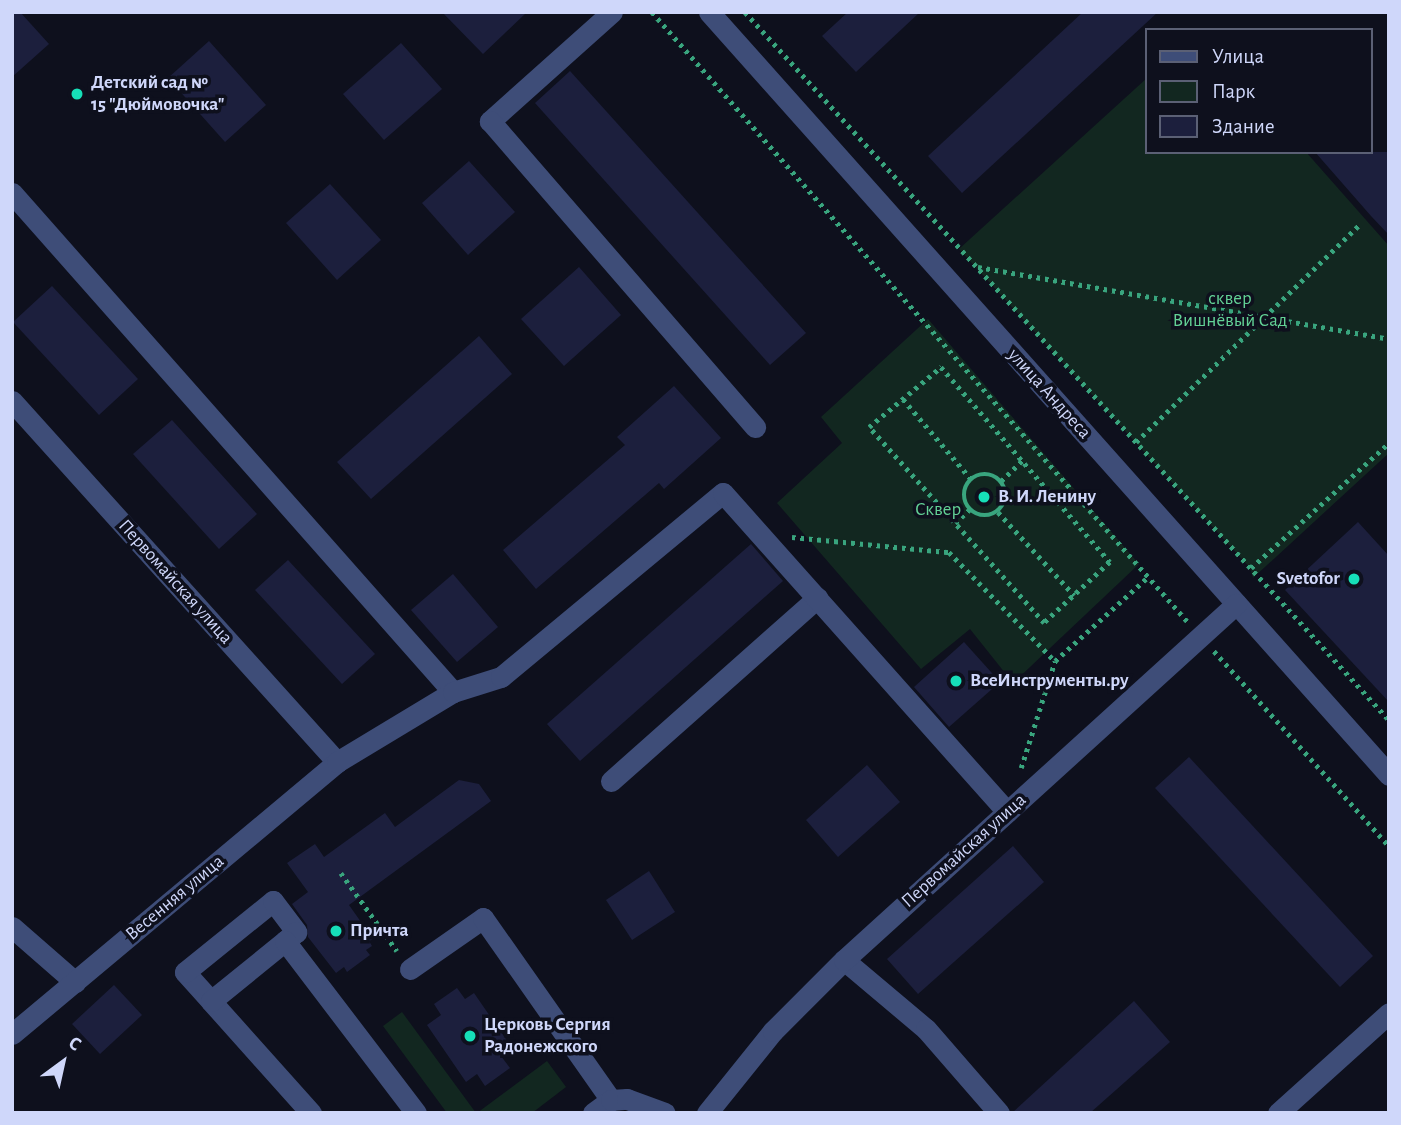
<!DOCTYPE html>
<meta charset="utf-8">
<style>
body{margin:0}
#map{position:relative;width:1401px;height:1125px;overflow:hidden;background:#0e101d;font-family:"Alegreya Sans",sans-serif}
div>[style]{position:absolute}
.green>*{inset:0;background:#122720}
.building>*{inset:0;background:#1c1f3d}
.path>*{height:4.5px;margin-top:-2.25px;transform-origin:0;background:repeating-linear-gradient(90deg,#39a57e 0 3.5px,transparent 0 8.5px)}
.path>.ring{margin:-2.25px;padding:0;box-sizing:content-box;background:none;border:4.5px solid #39a57e;border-radius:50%}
.minor>*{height:21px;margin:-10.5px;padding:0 10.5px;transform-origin:10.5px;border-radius:10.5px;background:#3e4d78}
.dots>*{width:19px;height:19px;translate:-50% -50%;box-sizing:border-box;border:4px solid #0e101d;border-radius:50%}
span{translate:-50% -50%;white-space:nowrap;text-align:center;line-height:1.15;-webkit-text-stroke:7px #0e101d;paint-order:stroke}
.poi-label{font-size:19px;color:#cfd7fa;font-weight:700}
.left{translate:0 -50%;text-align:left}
.right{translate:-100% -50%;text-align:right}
.park-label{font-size:19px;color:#63d296}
.street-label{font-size:19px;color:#cfd7fa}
.frame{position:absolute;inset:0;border:14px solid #cfd7fa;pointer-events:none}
.legend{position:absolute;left:1145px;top:28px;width:228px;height:126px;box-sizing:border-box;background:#0e101d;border:2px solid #5b6075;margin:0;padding:9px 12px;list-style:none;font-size:21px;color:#cfd7fa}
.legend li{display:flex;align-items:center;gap:14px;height:35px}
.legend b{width:35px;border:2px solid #5b6075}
.north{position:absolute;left:28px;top:1027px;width:70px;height:70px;-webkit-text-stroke:5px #0e101d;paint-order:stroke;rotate:33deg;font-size:19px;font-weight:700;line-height:28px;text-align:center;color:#cfd7fa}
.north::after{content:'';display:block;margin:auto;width:24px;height:32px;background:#cfd7fa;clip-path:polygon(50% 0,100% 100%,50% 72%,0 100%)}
</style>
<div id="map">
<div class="green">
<i style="clip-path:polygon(1147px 78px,1147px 152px,1306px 152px,1389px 246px,1389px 453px,1253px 578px,1250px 568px,959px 249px)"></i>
<i style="clip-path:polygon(928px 319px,1139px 564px,1013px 683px,970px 629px,921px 669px,777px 503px,842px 443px,821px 417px)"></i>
<i style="clip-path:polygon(402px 1012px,476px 1113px,477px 1113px,447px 1113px,383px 1026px)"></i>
<i style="clip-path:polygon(547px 1061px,566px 1087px,532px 1113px,477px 1113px)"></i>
</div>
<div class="building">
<i style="clip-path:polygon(12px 12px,20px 12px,49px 44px,12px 77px)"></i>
<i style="clip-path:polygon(442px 12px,527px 12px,483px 54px)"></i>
<i style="clip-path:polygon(848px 12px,920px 12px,856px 72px,822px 36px)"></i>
<i style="clip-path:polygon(1083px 12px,1158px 12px,962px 193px,928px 156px)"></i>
<i style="clip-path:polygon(209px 41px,266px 105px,225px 142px,168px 78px)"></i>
<i style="clip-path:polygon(401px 43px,442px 89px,384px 140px,343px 94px)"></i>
<i style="clip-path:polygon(570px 71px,806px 333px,770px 365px,535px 103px)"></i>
<i style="clip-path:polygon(1315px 152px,1389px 152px,1389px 235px,1371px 216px)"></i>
<i style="clip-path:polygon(469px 161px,515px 212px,468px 255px,422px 203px)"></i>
<i style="clip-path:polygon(330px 184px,381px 240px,337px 280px,286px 223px)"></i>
<i style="clip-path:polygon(579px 267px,621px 315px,564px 366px,521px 319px)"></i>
<i style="clip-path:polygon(52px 286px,138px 379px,99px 415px,13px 322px)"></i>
<i style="clip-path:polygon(479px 336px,512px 374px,371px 499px,337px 462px)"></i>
<i style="clip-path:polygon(674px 386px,721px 438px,664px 489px,659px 483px,536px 589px,503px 550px,625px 445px,617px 437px)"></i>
<i style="clip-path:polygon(172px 420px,257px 514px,219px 549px,133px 454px)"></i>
<i style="clip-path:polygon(1358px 522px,1389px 556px,1389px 702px,1285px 590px)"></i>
<i style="clip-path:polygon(751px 544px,783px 581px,580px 761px,547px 724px)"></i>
<i style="clip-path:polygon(288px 560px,375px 654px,342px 684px,255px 590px)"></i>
<i style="clip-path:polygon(453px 574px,498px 627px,457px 662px,411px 610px)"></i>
<i style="clip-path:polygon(964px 642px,1000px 682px,949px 727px,914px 687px)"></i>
<i style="clip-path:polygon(1189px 757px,1373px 956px,1340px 987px,1155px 788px)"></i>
<i style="clip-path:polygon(867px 765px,900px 802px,838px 857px,806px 820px)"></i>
<i style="clip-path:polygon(459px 780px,479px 784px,491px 801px,349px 905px,373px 939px,369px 941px,372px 946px,366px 950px,370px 955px,347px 972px,344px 967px,336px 973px,308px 937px,307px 925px,292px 904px,308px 892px,287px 863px,315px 844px,324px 857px,385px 813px,395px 827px)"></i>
<i style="clip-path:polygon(1013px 846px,1044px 882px,918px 994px,887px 959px)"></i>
<i style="clip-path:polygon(649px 871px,675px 912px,632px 940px,606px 900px)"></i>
<i style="clip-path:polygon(114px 985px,142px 1015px,100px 1054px,72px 1024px)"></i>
<i style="clip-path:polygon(457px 988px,465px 999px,474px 993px,512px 1048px,501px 1056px,510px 1068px,485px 1086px,477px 1074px,466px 1082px,427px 1025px,441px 1015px,434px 1004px)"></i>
<i style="clip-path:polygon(1134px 1001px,1170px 1042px,1090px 1113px,1012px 1113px)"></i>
</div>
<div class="path">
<i style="left:652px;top:12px;width:811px;rotate:48.7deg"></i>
<i style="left:745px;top:12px;width:957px;rotate:47.71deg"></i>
<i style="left:978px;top:267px;width:417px;rotate:9.9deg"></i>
<i style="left:941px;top:367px;width:258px;rotate:49.1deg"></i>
<i style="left:1110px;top:562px;width:90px;rotate:137.3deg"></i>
<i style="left:1044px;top:623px;width:263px;rotate:-131.8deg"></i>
<i style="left:869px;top:427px;width:94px;rotate:-39.8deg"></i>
<i style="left:903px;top:399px;width:105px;rotate:49.6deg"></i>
<i style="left:1136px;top:442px;width:314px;rotate:-44.2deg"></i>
<i class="ring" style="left:964px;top:474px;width:37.5px;height:37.5px"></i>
<i style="left:1001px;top:481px;width:29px;rotate:-44deg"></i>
<i style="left:998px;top:512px;width:113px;rotate:47.5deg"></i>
<i style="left:955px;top:523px;width:21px;rotate:-43deg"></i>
<i style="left:792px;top:537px;width:158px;rotate:5.5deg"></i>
<i style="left:949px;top:552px;width:152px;rotate:45.8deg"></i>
<i style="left:1251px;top:568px;width:186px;rotate:-42.2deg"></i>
<i style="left:1214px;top:651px;width:262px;rotate:48.1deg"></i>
<i style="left:1021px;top:768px;width:112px;rotate:-72.4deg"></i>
<i style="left:1055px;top:661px;width:125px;rotate:-42.1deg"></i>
<i style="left:341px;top:873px;width:96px;rotate:54.3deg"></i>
</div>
<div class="minor">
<i style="left:612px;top:12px;width:164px;rotate:138.2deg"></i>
<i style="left:490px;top:121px;width:405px;rotate:49.1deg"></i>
<i style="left:709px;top:12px;width:1022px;rotate:48.29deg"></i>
<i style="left:12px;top:193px;width:666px;rotate:48.53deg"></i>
<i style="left:12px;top:401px;width:486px;rotate:48deg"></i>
<i style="left:611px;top:781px;width:276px;rotate:-41.6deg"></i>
<i style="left:12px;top:927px;width:84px;rotate:41.1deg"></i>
<i style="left:844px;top:960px;width:107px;rotate:40.1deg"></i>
<i style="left:926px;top:1029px;width:111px;rotate:49deg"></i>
<i style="left:410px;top:969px;width:89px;rotate:-34.9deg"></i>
<i style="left:483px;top:918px;width:223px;rotate:54.9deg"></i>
<i style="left:211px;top:1001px;width:39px;rotate:-132deg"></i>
<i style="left:185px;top:972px;width:113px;rotate:-38.9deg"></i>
<i style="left:273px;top:901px;width:39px;rotate:53deg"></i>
<i style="left:296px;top:932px;width:14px;rotate:141deg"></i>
<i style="left:12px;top:1034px;width:424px;rotate:-39.9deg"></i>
<i style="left:337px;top:762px;width:135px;rotate:-31.1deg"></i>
<i style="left:453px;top:692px;width:50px;rotate:-17.4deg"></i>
<i style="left:501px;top:677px;width:288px;rotate:-39.7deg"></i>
<i style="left:723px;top:493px;width:427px;rotate:48.3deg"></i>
<i style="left:311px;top:1113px;width:150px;rotate:-131.8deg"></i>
<i style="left:211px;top:1001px;width:95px;rotate:-39deg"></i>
<i style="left:285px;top:941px;width:216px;rotate:52.7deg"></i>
<i style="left:593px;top:1113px;width:22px;rotate:-36deg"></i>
<i style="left:611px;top:1100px;width:16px;rotate:-4deg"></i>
<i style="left:627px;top:1099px;width:40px;rotate:20.2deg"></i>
<i style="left:707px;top:1113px;width:105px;rotate:-51.2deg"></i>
<i style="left:773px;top:1031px;width:100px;rotate:-45deg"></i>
<i style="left:844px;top:960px;width:530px;rotate:-42.24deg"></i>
<i style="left:1278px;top:1113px;width:149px;rotate:-42deg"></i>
</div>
<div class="dots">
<i style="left:77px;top:94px;background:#16dfb8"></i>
<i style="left:984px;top:497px;background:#16dfb8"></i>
<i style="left:1354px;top:579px;background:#16dfb8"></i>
<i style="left:956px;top:681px;background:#16dfb8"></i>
<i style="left:336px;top:931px;background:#16dfb8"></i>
<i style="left:470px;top:1036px;background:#16dfb8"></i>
</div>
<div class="poi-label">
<span class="left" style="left:91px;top:94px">Детский сад №<br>15 "Дюймовочка"</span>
<span class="left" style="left:998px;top:497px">В. И. Ленину</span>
<span class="right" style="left:1340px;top:579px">Svetofor</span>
<span class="left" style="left:970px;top:681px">ВсеИнструменты.ру</span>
<span class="left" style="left:350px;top:931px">Причта</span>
<span class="left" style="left:484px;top:1036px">Церковь Сергия<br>Радонежского</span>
</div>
<div class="park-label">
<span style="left:1230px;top:310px">сквер<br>Вишнёвый Сад</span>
<span style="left:938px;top:510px">Сквер</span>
</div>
<div class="street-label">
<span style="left:1049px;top:394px;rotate:48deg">улица Андреса</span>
<span style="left:175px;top:582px;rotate:48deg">Первомайская улица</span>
<span style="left:964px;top:851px;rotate:-42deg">Первомайская улица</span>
<span style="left:175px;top:898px;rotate:-40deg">Весенняя улица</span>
</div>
<div class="frame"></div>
<ul class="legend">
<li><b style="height:9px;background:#3e4d78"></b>Улица</li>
<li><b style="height:19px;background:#122720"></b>Парк</li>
<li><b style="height:19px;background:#1c1f3d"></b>Здание</li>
</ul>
<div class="north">С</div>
</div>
